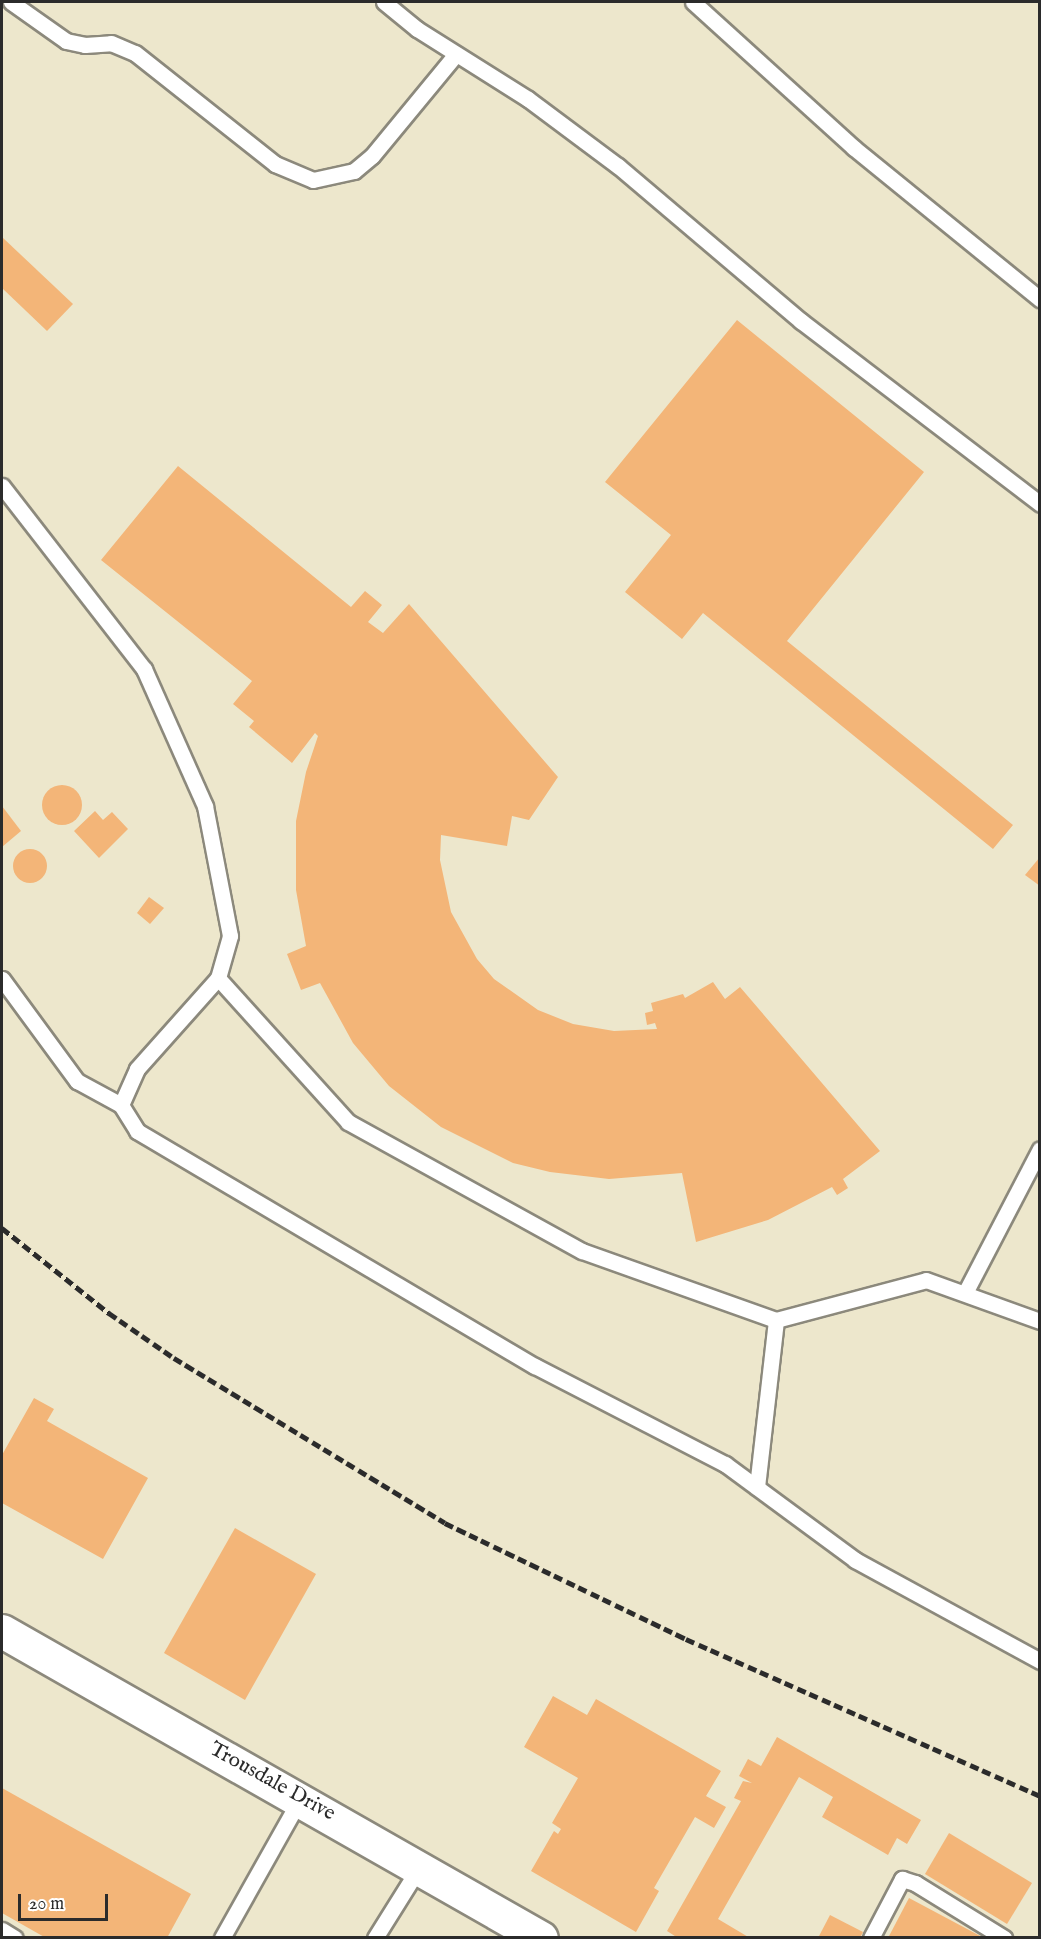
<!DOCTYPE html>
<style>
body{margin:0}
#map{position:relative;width:1041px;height:1939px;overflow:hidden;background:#ede7cc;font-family:"IM FELL English",serif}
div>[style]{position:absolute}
.building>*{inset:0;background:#f3b578}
.round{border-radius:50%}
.roads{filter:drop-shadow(2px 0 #8c897c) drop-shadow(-2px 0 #8c897c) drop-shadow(0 2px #8c897c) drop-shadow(0 -2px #8c897c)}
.service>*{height:15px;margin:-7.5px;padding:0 7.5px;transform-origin:7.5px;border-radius:7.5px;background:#fff}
.tertiary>*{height:33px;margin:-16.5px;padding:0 16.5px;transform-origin:16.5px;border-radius:16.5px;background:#fff}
.rail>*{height:4.5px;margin-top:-2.25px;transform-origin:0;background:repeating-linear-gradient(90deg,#2b2b2b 0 9px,transparent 0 13.5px)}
span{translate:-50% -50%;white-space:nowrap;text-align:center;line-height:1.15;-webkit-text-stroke:5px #fff;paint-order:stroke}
.street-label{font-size:21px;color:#2b2b2b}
.frame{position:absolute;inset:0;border:3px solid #2b2b2b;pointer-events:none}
.scale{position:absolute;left:18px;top:1894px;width:90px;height:27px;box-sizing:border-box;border:3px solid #2b2b2b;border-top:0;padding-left:8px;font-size:18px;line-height:21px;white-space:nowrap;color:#2b2b2b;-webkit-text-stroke:4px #fff;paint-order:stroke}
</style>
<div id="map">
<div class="building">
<i style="clip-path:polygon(2px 237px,73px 304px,47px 331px,2px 288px)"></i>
<i style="clip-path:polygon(737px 320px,924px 472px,787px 641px,1013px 825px,993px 849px,703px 613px,682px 639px,625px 592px,671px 535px,605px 482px)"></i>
<i style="clip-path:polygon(178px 466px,351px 607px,365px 591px,382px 605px,368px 622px,383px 633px,409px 604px,558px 777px,529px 820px,512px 816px,507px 846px,441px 835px,440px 860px,451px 912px,477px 959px,494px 979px,538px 1010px,573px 1024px,614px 1031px,657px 1029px,655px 1023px,647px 1025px,645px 1013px,653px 1011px,651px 1003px,683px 994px,685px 998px,713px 982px,725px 999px,740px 987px,880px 1151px,843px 1179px,848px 1188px,837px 1195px,832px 1187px,768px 1220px,696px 1242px,682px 1173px,609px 1179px,550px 1172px,513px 1163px,441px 1127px,389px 1086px,353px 1043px,320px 983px,301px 990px,287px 954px,306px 946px,296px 890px,296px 821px,306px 772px,318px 736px,315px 733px,292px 763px,249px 727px,254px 721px,233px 704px,252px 681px,101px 560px)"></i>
<i class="round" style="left:42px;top:785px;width:40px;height:40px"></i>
<i style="clip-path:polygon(2px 806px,21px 831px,2px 847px)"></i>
<i style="clip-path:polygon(95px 811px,103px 820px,112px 812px,128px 829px,99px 858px,74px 831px)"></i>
<i class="round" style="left:13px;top:849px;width:34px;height:34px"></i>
<i style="clip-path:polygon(1040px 857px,1040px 886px,1025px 875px)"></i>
<i style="clip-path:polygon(149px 897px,164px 908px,150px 924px,137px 913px)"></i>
<i style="clip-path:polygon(34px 1398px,54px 1409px,47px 1421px,148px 1478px,103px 1559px,2px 1503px,2px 1455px)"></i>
<i style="clip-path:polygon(235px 1528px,316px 1574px,245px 1700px,164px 1653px)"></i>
<i style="clip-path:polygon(553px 1696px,587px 1715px,596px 1699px,721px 1771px,706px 1796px,726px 1807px,714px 1828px,695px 1817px,654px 1888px,659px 1891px,636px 1932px,531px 1871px,554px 1831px,558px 1834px,561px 1829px,552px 1823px,578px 1778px,524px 1747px)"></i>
<i style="clip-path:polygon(777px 1737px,921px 1820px,907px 1844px,897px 1838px,888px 1855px,822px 1817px,833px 1797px,799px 1777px,718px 1919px,750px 1938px,678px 1938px,667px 1931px,741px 1801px,734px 1798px,743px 1781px,752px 1783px,739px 1776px,748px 1759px,761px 1766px)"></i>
<i style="clip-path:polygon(2px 1788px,191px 1894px,167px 1938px,46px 1938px,2px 1913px)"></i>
<i style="clip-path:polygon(949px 1833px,1032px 1883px,1007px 1924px,925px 1874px)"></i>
<i style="clip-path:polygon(909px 1898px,984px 1938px,888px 1938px)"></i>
<i style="clip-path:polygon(830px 1915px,863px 1932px,860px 1938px,818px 1938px)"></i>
</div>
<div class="roads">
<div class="service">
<i style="left:11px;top:2px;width:67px;rotate:35.3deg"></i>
<i style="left:66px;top:41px;width:19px;rotate:12deg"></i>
<i style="left:85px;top:45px;width:26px;rotate:-4deg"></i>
<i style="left:111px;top:43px;width:26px;rotate:23deg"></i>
<i style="left:135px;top:53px;width:179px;rotate:38.4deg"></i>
<i style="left:275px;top:164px;width:41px;rotate:22.8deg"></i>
<i style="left:313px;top:180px;width:42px;rotate:-12.4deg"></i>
<i style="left:354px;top:171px;width:23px;rotate:-40deg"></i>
<i style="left:372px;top:156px;width:132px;rotate:-50.5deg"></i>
<i style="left:384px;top:2px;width:43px;rotate:39.3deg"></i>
<i style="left:417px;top:29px;width:131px;rotate:32.2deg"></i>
<i style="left:528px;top:99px;width:112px;rotate:36.7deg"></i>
<i style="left:618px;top:166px;width:240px;rotate:40.3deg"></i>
<i style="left:801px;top:321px;width:301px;rotate:37.4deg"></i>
<i style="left:693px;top:2px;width:217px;rotate:42.2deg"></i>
<i style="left:854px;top:148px;width:240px;rotate:39.1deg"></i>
<i style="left:2px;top:486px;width:232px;rotate:52.2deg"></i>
<i style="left:144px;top:669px;width:150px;rotate:66deg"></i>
<i style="left:205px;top:806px;width:132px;rotate:79.1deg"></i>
<i style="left:230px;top:936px;width:44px;rotate:105.9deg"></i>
<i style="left:218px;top:978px;width:122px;rotate:131.7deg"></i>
<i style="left:137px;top:1069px;width:39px;rotate:114deg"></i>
<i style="left:121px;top:1105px;width:31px;rotate:58deg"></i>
<i style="left:137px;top:1131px;width:462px;rotate:30.6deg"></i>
<i style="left:535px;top:1366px;width:214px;rotate:27.3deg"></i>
<i style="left:725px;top:1464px;width:162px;rotate:36.4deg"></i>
<i style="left:855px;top:1560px;width:211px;rotate:28.6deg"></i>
<i style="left:218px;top:978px;width:194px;rotate:47.9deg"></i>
<i style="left:348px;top:1122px;width:267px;rotate:28.9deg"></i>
<i style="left:582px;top:1251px;width:206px;rotate:19.6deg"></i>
<i style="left:776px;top:1320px;width:155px;rotate:-14.9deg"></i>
<i style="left:926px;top:1280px;width:121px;rotate:19.8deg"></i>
<i style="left:2px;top:979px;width:127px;rotate:53.7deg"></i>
<i style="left:77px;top:1081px;width:50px;rotate:28.6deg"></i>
<i style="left:965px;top:1293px;width:162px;rotate:-62.5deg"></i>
<i style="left:757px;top:1487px;width:168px;rotate:-83.5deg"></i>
<i style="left:2px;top:1930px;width:15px;rotate:32deg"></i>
<i style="left:222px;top:1938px;width:159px;rotate:-60.7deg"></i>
<i style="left:375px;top:1938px;width:85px;rotate:-58deg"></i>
<i style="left:871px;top:1938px;width:67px;rotate:-62.3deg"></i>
<i style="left:902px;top:1879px;width:14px;rotate:17deg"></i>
<i style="left:915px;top:1883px;width:105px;rotate:31.7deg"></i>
</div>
<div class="tertiary">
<i style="left:2px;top:1631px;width:620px;rotate:29.66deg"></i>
</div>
</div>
<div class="rail">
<i style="left:2px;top:1228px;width:137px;rotate:38.5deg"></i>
<i style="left:109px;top:1313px;width:79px;rotate:34.7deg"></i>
<i style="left:174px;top:1358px;width:317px;rotate:31.3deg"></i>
<i style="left:445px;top:1523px;width:267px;rotate:25.7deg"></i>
<i style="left:686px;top:1639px;width:387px;rotate:23.9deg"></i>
</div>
<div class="street-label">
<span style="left:272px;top:1782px;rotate:29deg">Trousdale Drive</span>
</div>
<div class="frame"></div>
<div class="scale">20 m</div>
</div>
